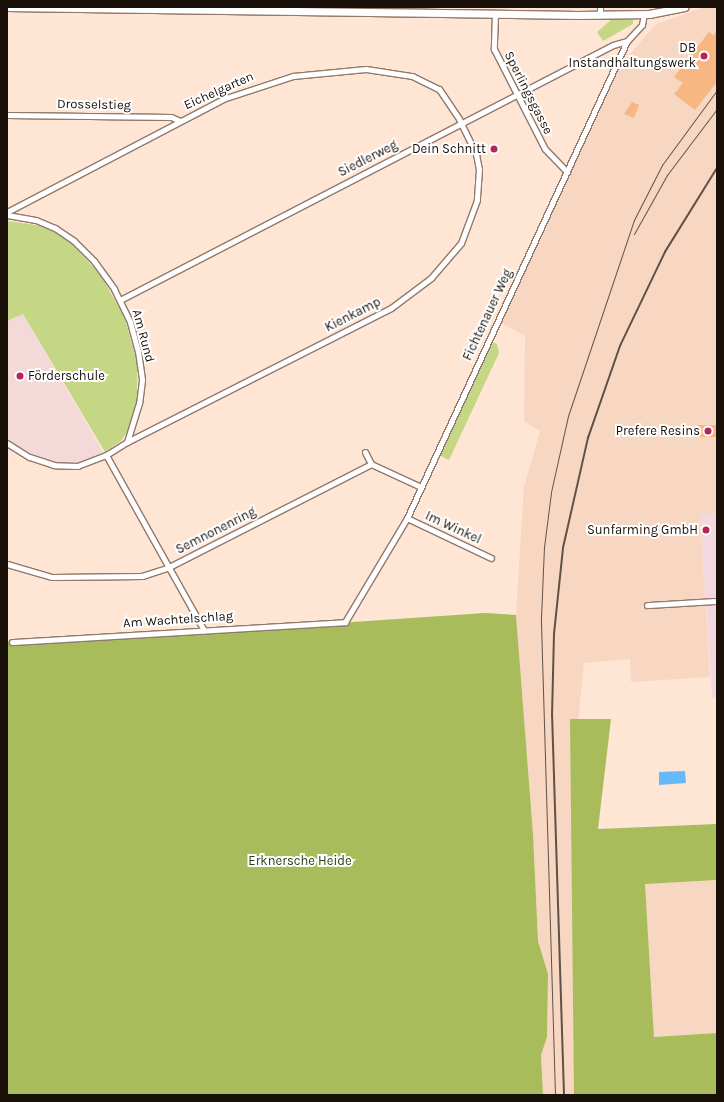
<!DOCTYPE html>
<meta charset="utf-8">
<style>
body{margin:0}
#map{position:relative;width:724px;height:1102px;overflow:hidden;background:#ffe5d4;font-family:Karla,sans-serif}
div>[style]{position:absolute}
.commercial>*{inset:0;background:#f3d9df}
.built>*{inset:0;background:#f8d7c2}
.education>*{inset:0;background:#f4d9d9}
.green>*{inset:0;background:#c5d785}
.forest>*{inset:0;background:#a8bc5b}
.water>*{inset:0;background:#64b9fa}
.building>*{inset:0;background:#f6b782}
.roads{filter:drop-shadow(1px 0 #91796b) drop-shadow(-1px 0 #91796b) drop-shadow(0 1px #91796b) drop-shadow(0 -1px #91796b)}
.minor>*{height:5px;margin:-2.5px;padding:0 2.5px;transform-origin:2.5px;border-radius:2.5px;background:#fff}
.secondary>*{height:7px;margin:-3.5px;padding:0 3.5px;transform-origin:3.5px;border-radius:3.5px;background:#fff}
.tram>*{height:1px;margin:-0.5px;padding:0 0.5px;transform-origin:0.5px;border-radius:0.5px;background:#5f5148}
.rail>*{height:1.5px;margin:-0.75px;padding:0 0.75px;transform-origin:0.75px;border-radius:0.75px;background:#5f5148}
.dots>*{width:11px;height:11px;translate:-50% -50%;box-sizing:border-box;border:2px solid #fff;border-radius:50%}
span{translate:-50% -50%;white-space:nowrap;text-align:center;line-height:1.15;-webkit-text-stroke:4px #fff;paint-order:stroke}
.poi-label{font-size:13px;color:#19100a}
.right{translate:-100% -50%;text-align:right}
.left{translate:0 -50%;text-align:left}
.street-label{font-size:13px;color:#19100a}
.park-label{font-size:13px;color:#333b13}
.frame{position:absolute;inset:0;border:8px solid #19100a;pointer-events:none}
</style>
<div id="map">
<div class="commercial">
<i style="clip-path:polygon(700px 514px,717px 514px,717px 697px,712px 697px)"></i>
</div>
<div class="built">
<i style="clip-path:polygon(705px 7px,717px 7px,717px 514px,700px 514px,710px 677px,631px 682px,630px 659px,584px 663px,574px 762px,579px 1095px,543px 1095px,541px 1055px,547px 1037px,548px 975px,538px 941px,533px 834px,516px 615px,524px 487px,540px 431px,524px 421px,525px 336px,499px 322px,616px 70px,656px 24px)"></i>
<i style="clip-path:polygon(717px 880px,717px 1033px,654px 1037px,645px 884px)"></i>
</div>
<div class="education">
<i style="clip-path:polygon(23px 314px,104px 454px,78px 463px,54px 462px,33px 456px,7px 438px,7px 321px)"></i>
</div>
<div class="green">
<i style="clip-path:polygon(611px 20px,633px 20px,633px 24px,603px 41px,597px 32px)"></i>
<i style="clip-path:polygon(7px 221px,43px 226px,67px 239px,100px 274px,124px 316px,137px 361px,137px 399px,128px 431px,121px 441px,105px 452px,23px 314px,7px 321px)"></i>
<i style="clip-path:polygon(492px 342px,497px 344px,499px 353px,449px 460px,439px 455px)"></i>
</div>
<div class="forest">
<i style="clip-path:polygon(485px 613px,516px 615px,533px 834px,538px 941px,548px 974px,547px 1037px,541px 1055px,543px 1095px,7px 1095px,7px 640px,13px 645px)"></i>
<i style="clip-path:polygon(570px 719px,611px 719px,598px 829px,717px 824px,717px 880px,645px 884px,654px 1037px,717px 1033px,717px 1095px,574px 1095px)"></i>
</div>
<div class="water">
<i style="clip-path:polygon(685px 771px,686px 783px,659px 785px,659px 772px)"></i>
</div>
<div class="building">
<i style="clip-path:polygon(717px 31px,717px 82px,695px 110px,674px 94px,683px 83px,674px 77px,709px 32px,713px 35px)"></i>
<i style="clip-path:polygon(632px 102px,639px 105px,634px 118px,624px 114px)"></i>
<i style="clip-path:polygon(698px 425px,717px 425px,717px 437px,698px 437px)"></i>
</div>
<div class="roads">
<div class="minor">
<i style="left:495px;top:14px;width:35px;rotate:92deg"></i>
<i style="left:494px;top:49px;width:112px;rotate:63deg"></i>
<i style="left:545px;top:149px;width:32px;rotate:46deg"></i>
<i style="left:600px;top:15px;width:8px;rotate:-90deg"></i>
<i style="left:7px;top:115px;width:164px;rotate:0.7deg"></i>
<i style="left:171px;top:117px;width:10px;rotate:24deg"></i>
<i style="left:7px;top:212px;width:244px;rotate:-27.6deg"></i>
<i style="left:223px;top:99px;width:74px;rotate:-18.2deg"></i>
<i style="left:293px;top:76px;width:73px;rotate:-5.5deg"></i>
<i style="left:366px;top:69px;width:47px;rotate:8.7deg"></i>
<i style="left:412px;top:76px;width:30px;rotate:26deg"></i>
<i style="left:439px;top:89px;width:36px;rotate:56deg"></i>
<i style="left:459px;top:119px;width:39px;rotate:64deg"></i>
<i style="left:476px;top:154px;width:15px;rotate:79deg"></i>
<i style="left:479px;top:169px;width:31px;rotate:94deg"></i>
<i style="left:477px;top:200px;width:46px;rotate:110.4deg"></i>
<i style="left:461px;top:243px;width:46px;rotate:130.6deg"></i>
<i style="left:431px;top:278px;width:50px;rotate:143.1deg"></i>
<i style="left:391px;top:308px;width:296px;rotate:153.1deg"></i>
<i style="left:7px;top:215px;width:29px;rotate:10deg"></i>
<i style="left:36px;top:220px;width:21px;rotate:23deg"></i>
<i style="left:55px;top:228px;width:23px;rotate:34deg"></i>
<i style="left:74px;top:241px;width:28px;rotate:45deg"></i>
<i style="left:94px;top:261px;width:34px;rotate:54deg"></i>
<i style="left:114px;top:289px;width:37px;rotate:64deg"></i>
<i style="left:130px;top:322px;width:30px;rotate:75deg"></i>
<i style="left:138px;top:351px;width:29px;rotate:82deg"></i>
<i style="left:142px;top:380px;width:23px;rotate:97deg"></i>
<i style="left:139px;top:403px;width:41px;rotate:107.1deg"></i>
<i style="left:127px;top:442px;width:25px;rotate:148deg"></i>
<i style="left:106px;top:455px;width:30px;rotate:159deg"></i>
<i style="left:78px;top:466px;width:24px;rotate:-178deg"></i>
<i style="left:54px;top:465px;width:26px;rotate:-162deg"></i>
<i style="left:29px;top:457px;width:26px;rotate:-148deg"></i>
<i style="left:120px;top:300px;width:555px;rotate:-27.35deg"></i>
<i style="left:613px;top:45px;width:15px;rotate:-16deg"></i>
<i style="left:365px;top:452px;width:13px;rotate:63deg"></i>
<i style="left:106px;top:455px;width:201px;rotate:60.8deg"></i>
<i style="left:407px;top:518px;width:93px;rotate:25.5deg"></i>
<i style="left:7px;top:564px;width:47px;rotate:16.1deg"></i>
<i style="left:52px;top:577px;width:90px;rotate:-0.6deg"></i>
<i style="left:142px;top:576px;width:28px;rotate:-18deg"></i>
<i style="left:169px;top:567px;width:227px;rotate:-27deg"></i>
<i style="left:371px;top:464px;width:55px;rotate:24.7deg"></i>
<i style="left:647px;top:605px;width:70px;rotate:-3.3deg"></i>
<i style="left:12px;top:642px;width:334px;rotate:-3.4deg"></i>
<i style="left:345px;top:622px;width:121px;rotate:-59.2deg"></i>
<i style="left:407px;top:518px;width:525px;rotate:-65.24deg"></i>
<i style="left:627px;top:41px;width:22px;rotate:-47deg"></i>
<i style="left:642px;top:25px;width:11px;rotate:-80deg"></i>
</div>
<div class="secondary">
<i style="left:7px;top:7px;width:571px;rotate:0.8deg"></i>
<i style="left:578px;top:15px;width:71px;rotate:-0.8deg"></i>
<i style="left:649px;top:14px;width:36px;rotate:-11deg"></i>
</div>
</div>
<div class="tram">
<i style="left:634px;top:234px;width:68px;rotate:-60.8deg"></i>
<i style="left:667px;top:175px;width:83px;rotate:-52.9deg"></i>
<i style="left:555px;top:1095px;width:477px;rotate:-91.7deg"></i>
<i style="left:541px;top:618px;width:71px;rotate:-87.6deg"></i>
<i style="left:544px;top:547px;width:55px;rotate:-82.7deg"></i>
<i style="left:551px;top:492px;width:78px;rotate:-77.4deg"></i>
<i style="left:568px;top:416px;width:207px;rotate:-71.4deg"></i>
<i style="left:634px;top:220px;width:62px;rotate:-63deg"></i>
<i style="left:662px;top:165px;width:93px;rotate:-53.7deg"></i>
</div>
<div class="rail">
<i style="left:564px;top:1095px;width:379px;rotate:-91.8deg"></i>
<i style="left:552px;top:716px;width:82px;rotate:-88.6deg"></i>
<i style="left:554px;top:634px;width:86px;rotate:-84deg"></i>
<i style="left:563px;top:548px;width:113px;rotate:-77.2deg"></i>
<i style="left:588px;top:438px;width:97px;rotate:-70.8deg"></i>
<i style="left:620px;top:346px;width:104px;rotate:-64.4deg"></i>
<i style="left:665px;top:252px;width:99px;rotate:-58.2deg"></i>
</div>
<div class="dots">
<i style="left:704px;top:56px;background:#b52654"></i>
<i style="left:494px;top:149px;background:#b52654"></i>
<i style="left:20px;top:376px;background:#b52654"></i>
<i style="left:708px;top:431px;background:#b52654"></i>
<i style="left:706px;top:530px;background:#b52654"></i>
</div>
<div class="poi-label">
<span class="right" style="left:696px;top:56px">DB<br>Instandhaltungswerk</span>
<span class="right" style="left:486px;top:149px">Dein Schnitt</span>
<span class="left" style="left:28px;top:376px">Förderschule</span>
<span class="right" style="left:700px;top:431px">Prefere Resins</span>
<span class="right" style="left:698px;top:530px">Sunfarming GmbH</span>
</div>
<div class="street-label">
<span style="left:219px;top:91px;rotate:-24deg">Eichelgarten</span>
<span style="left:528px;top:93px;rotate:63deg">Sperlingsgasse</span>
<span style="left:94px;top:105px;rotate:1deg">Drosselstieg</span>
<span style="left:368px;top:159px;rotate:-27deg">Siedlerweg</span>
<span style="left:353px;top:315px;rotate:-27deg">Kienkamp</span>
<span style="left:488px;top:315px;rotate:-65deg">Fichtenauer Weg</span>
<span style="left:143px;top:336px;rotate:75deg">Am Rund</span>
<span style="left:453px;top:528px;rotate:25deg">Im Winkel</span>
<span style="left:216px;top:531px;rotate:-27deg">Semnonenring</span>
<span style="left:178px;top:620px;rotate:-4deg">Am Wachtelschlag</span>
</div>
<div class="park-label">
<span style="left:300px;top:861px">Erknersche Heide</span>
</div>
<div class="frame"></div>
</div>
